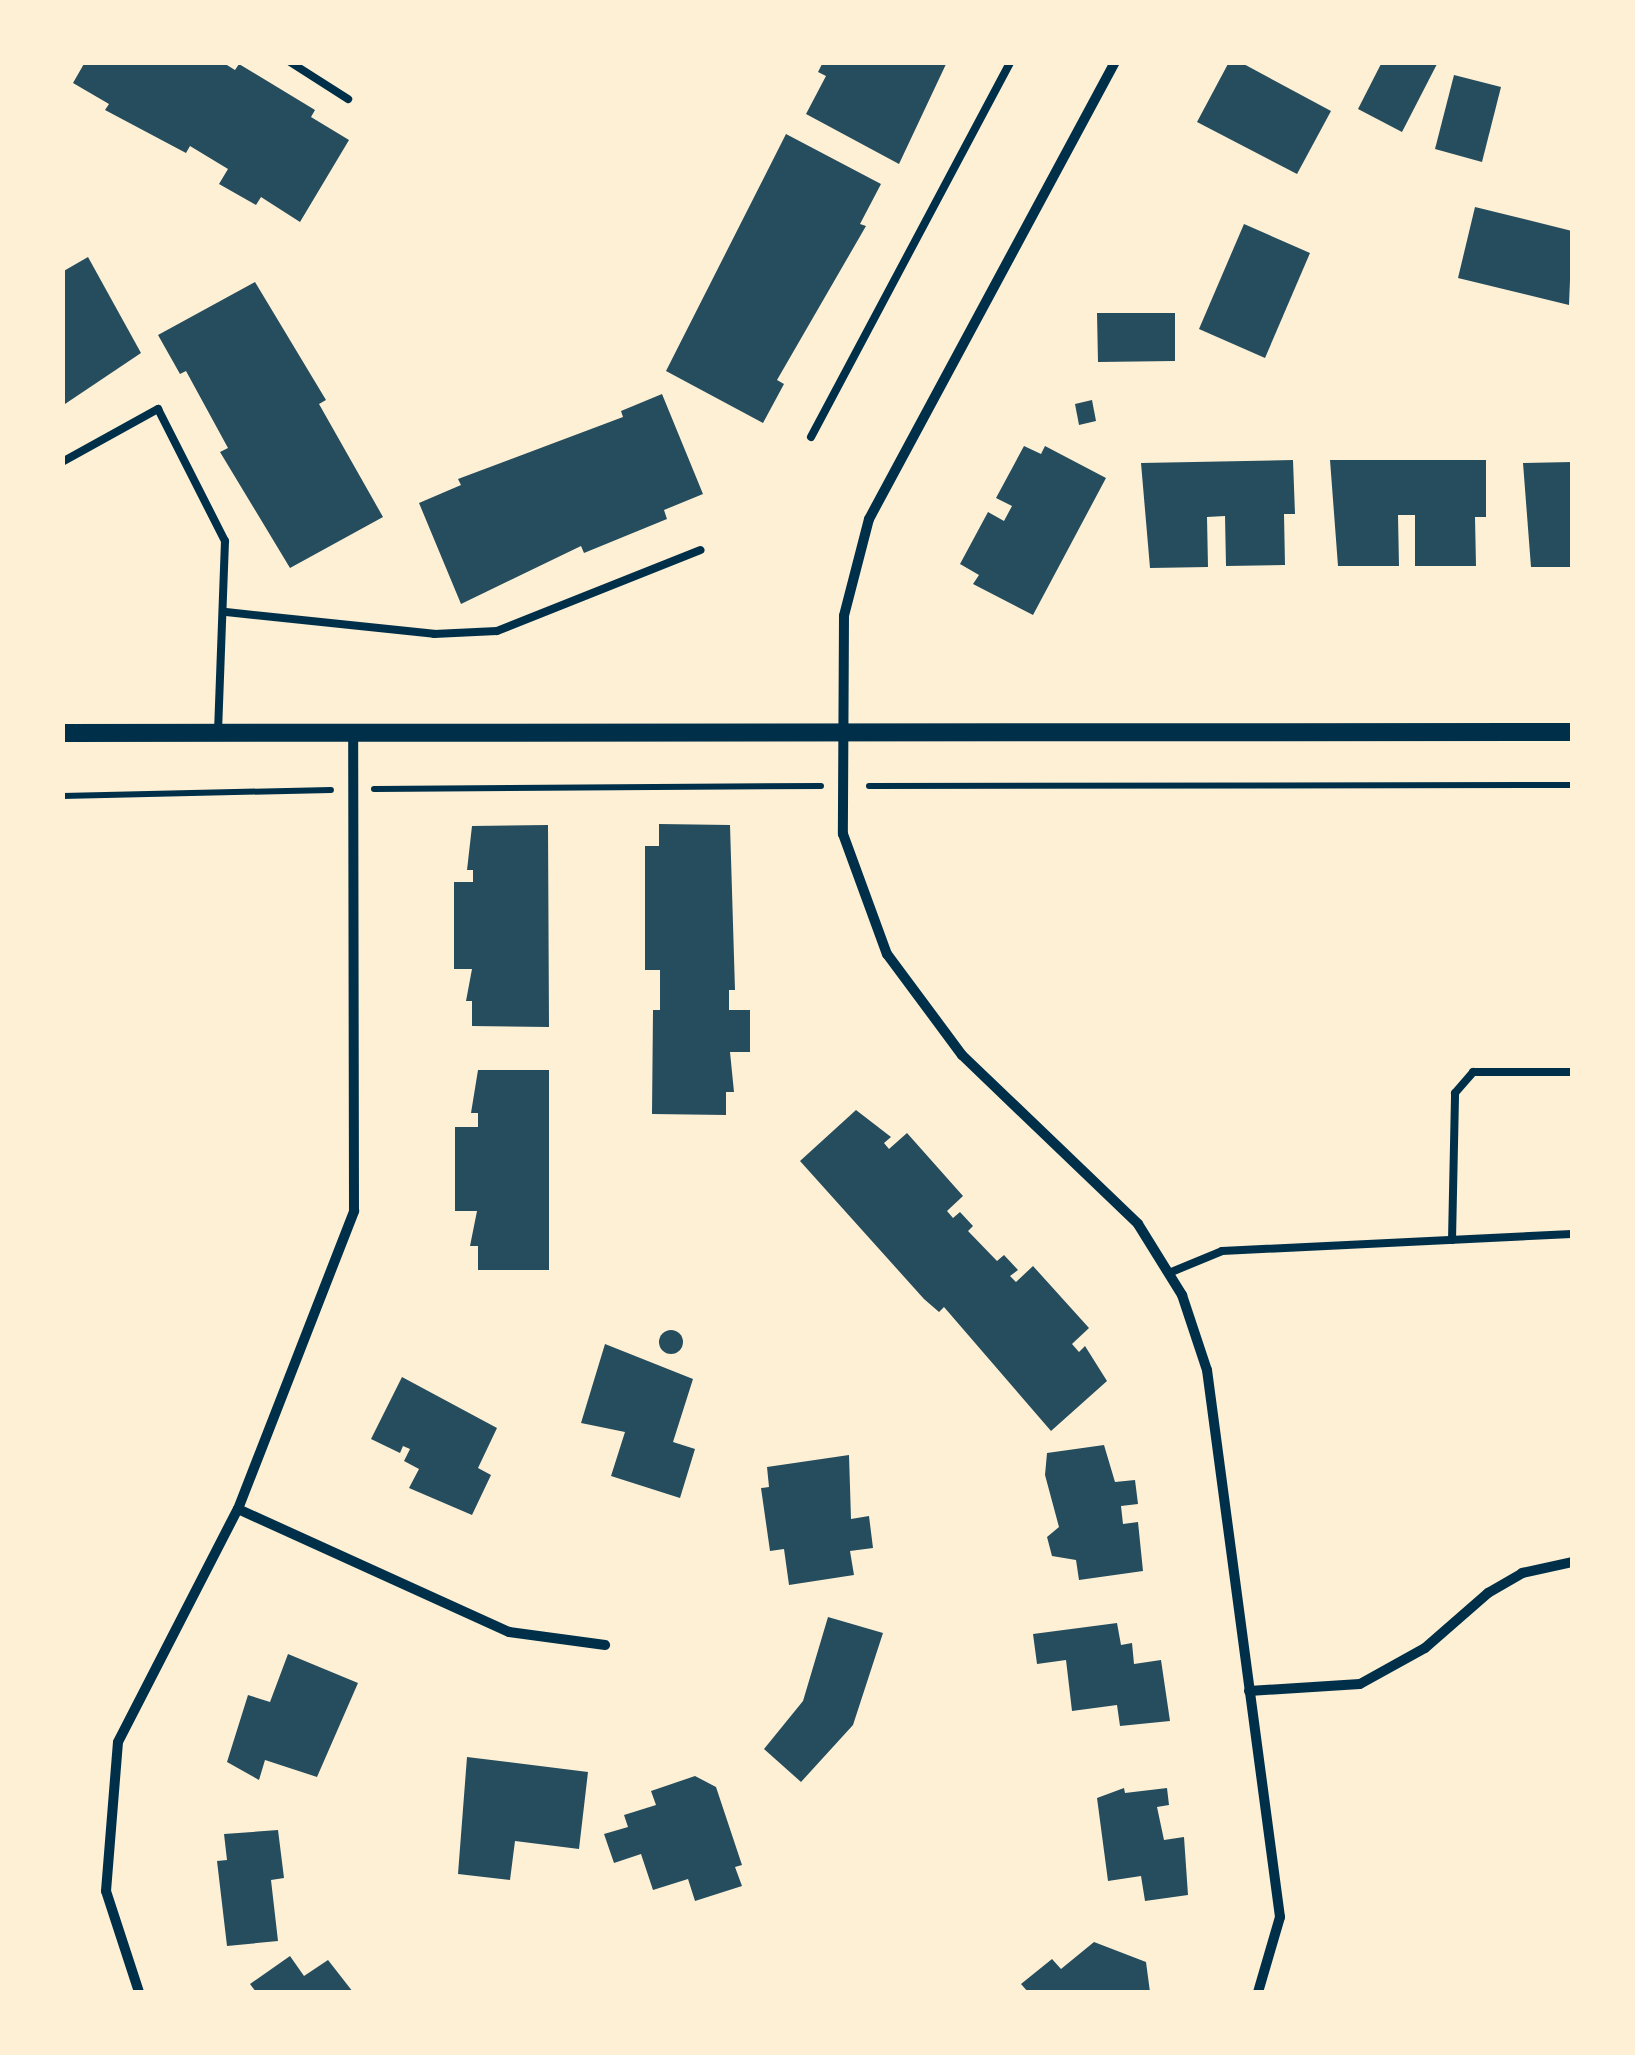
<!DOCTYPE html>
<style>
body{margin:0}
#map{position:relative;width:1635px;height:2055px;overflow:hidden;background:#fdf0d5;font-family:"Noto Sans",sans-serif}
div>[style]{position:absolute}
.building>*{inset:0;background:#264d5e}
.round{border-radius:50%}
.path>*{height:6px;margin:-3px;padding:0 3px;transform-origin:3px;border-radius:3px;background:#003049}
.service>*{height:8px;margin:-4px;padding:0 4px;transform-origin:4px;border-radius:4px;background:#003049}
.minor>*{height:10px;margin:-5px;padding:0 5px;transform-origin:5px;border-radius:5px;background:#003049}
.tertiary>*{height:18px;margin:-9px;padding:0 9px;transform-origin:9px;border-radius:9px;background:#003049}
span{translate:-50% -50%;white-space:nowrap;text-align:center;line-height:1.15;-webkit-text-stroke:9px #fdf0d5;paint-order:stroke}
.frame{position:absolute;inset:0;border:65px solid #fdf0d5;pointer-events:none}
</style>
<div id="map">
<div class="building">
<i style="clip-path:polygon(85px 62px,222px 62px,235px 70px,239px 64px,315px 110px,311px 117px,349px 140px,300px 222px,261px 197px,256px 205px,219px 184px,228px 169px,190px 146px,186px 153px,105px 110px,109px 104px,73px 83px)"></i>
<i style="clip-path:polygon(823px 62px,947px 62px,899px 164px,806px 114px,826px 76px,818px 72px)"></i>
<i style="clip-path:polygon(1229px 62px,1240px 62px,1331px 111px,1297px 174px,1197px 122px)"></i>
<i style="clip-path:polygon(1382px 62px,1437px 64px,1402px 132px,1358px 109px)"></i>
<i style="clip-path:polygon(1454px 75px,1501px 87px,1482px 162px,1435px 149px)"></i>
<i style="clip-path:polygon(786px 134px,881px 184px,860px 224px,866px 226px,777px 380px,784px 384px,763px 423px,666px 371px)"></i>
<i style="clip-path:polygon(1475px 207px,1572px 231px,1569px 305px,1458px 278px)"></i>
<i style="clip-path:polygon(1244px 224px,1310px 253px,1265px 358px,1199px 329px)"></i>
<i style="clip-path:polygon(88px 257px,141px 353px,62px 406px,62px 272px)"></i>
<i style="clip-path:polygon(255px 282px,326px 400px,319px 404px,383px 517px,290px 568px,220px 452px,228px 448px,186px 371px,180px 374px,158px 335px)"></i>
<i style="clip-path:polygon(1097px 313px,1175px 313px,1175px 361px,1098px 362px)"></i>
<i style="clip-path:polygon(662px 394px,703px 494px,664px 510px,667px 519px,584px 553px,581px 546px,461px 604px,419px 503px,461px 485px,458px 479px,623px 417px,621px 411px)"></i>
<i style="clip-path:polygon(1092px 400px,1096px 421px,1079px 425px,1075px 404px)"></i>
<i style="clip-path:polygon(1024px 446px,1041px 454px,1045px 446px,1106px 478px,1033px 615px,973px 584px,979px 575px,960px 564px,988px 512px,1004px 521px,1012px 506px,996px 498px)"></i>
<i style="clip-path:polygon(1293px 460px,1295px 514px,1284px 514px,1285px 565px,1226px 566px,1225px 516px,1207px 517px,1208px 567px,1150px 568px,1141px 463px)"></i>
<i style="clip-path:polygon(1330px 460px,1486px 460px,1486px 517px,1475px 517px,1476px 566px,1415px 566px,1415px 515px,1398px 515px,1399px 566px,1338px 566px)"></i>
<i style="clip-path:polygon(1572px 462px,1572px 567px,1531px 567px,1523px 463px)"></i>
<i style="clip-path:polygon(659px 824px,730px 825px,735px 990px,729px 990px,729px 1010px,750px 1010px,750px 1052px,730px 1052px,734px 1092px,726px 1092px,726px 1115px,652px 1114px,653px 1010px,660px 1010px,660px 970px,645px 970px,645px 846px,659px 846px)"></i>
<i style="clip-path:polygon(548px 825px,549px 1027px,472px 1026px,472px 1001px,466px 1001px,472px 969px,454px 969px,454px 882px,473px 882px,473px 870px,467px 870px,472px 826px)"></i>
<i style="clip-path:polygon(478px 1070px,549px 1070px,549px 1270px,478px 1270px,478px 1246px,470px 1246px,477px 1211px,455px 1211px,455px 1127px,478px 1127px,478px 1113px,471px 1113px)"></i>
<i style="clip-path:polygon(856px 1110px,891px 1137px,884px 1143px,889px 1149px,907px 1133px,963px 1196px,947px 1211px,953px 1218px,960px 1212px,973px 1226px,968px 1231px,997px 1261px,1004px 1255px,1018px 1270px,1010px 1276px,1016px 1282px,1033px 1266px,1089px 1328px,1072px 1344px,1079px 1352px,1085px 1346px,1107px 1381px,1051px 1431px,944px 1307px,939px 1312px,924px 1299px,800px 1161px)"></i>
<i class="round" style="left:659px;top:1330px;width:24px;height:24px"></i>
<i style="clip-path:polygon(605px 1344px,693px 1379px,673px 1442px,695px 1449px,680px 1498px,611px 1476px,625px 1432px,581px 1423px)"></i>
<i style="clip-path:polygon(402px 1377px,497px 1428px,478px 1468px,491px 1475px,472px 1515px,409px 1488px,419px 1469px,404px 1461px,410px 1449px,403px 1446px,400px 1453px,371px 1439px)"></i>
<i style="clip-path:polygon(1104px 1445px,1115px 1482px,1135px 1480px,1138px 1504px,1121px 1506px,1123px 1524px,1138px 1522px,1143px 1571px,1079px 1580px,1076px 1560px,1052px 1556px,1047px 1537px,1059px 1527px,1045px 1475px,1047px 1453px)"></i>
<i style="clip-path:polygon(849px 1455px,851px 1519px,869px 1516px,873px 1548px,850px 1551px,854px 1575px,789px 1585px,784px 1549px,770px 1551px,761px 1488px,769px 1487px,767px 1467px)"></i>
<i style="clip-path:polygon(828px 1617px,883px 1633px,853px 1725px,801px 1782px,764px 1749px,803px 1701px)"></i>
<i style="clip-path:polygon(1117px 1623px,1121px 1645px,1132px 1643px,1134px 1664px,1161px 1660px,1170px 1721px,1120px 1726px,1117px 1705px,1072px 1711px,1066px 1660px,1037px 1664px,1033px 1634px)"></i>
<i style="clip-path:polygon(288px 1654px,358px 1683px,317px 1777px,265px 1760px,259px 1780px,227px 1762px,248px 1695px,270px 1702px)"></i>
<i style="clip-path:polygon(467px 1757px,588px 1772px,579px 1849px,515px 1841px,510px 1880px,458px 1874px)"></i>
<i style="clip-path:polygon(695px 1776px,716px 1787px,742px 1865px,735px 1867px,742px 1886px,695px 1901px,688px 1879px,653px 1890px,641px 1854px,614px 1863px,604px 1834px,628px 1827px,624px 1815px,656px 1805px,651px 1791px)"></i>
<i style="clip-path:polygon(1124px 1788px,1125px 1793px,1167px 1788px,1169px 1805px,1157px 1807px,1164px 1840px,1184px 1837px,1188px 1895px,1145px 1901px,1141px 1876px,1108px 1881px,1097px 1798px)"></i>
<i style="clip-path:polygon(278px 1830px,284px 1878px,271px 1880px,278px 1941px,227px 1946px,217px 1861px,227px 1860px,224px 1834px)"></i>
<i style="clip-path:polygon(1094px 1942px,1146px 1962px,1150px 1992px,1028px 1992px,1021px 1984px,1052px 1959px,1061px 1969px)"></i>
<i style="clip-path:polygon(290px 1956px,304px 1976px,328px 1960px,353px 1992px,256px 1992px,250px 1984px)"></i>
</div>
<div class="path">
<i style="left:869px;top:786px;width:703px;rotate:-0.08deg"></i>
<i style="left:374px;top:789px;width:447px;rotate:-0.4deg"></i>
<i style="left:62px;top:796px;width:269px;rotate:-1.3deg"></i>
</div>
<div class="service">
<i style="left:290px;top:62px;width:69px;rotate:32.5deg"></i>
<i style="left:811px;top:437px;width:425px;rotate:-62deg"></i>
<i style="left:62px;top:462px;width:110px;rotate:-28.9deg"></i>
<i style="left:158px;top:409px;width:148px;rotate:63.1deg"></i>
<i style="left:225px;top:541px;width:193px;rotate:92.1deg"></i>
<i style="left:226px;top:612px;width:209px;rotate:6deg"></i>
<i style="left:434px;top:634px;width:63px;rotate:-2.7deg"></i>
<i style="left:497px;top:631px;width:219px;rotate:-21.7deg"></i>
<i style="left:1452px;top:1240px;width:147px;rotate:-88.8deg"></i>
<i style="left:1455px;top:1093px;width:28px;rotate:-49deg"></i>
<i style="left:1473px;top:1072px;width:99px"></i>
<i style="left:1169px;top:1273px;width:57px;rotate:-22.5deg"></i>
<i style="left:1222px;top:1251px;width:350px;rotate:-2.8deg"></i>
</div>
<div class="minor">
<i style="left:1115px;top:62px;width:519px;rotate:118.29deg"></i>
<i style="left:869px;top:519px;width:100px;rotate:104.5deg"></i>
<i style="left:844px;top:616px;width:218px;rotate:90.3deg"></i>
<i style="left:843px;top:834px;width:128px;rotate:69.9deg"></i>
<i style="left:887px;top:954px;width:126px;rotate:53.4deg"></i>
<i style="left:962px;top:1055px;width:244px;rotate:43.8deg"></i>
<i style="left:1138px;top:1224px;width:84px;rotate:58.2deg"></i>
<i style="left:1182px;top:1295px;width:79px;rotate:71.6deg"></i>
<i style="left:1207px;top:1370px;width:552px;rotate:82.4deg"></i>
<i style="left:1280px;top:1917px;width:78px;rotate:106.3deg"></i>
<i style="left:238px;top:1509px;width:298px;rotate:24.4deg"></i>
<i style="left:509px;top:1632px;width:97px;rotate:7.7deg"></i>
<i style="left:1249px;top:1691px;width:111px;rotate:-3.6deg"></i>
<i style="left:1360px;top:1684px;width:74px;rotate:-29deg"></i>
<i style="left:1425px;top:1648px;width:84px;rotate:-41.1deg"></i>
<i style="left:1488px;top:1593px;width:39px;rotate:-30deg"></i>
<i style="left:1522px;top:1573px;width:51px;rotate:-12.4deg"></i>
<i style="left:139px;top:1992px;width:106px;rotate:-108.1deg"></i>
<i style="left:106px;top:1891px;width:149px;rotate:-85.4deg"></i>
<i style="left:118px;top:1742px;width:262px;rotate:-62.8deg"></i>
<i style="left:238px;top:1509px;width:320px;rotate:-68.7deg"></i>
<i style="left:354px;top:1211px;width:476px;rotate:-90.1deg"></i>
</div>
<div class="tertiary">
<i style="left:62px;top:733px;width:1510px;rotate:-0.04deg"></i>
</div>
<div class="frame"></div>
</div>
